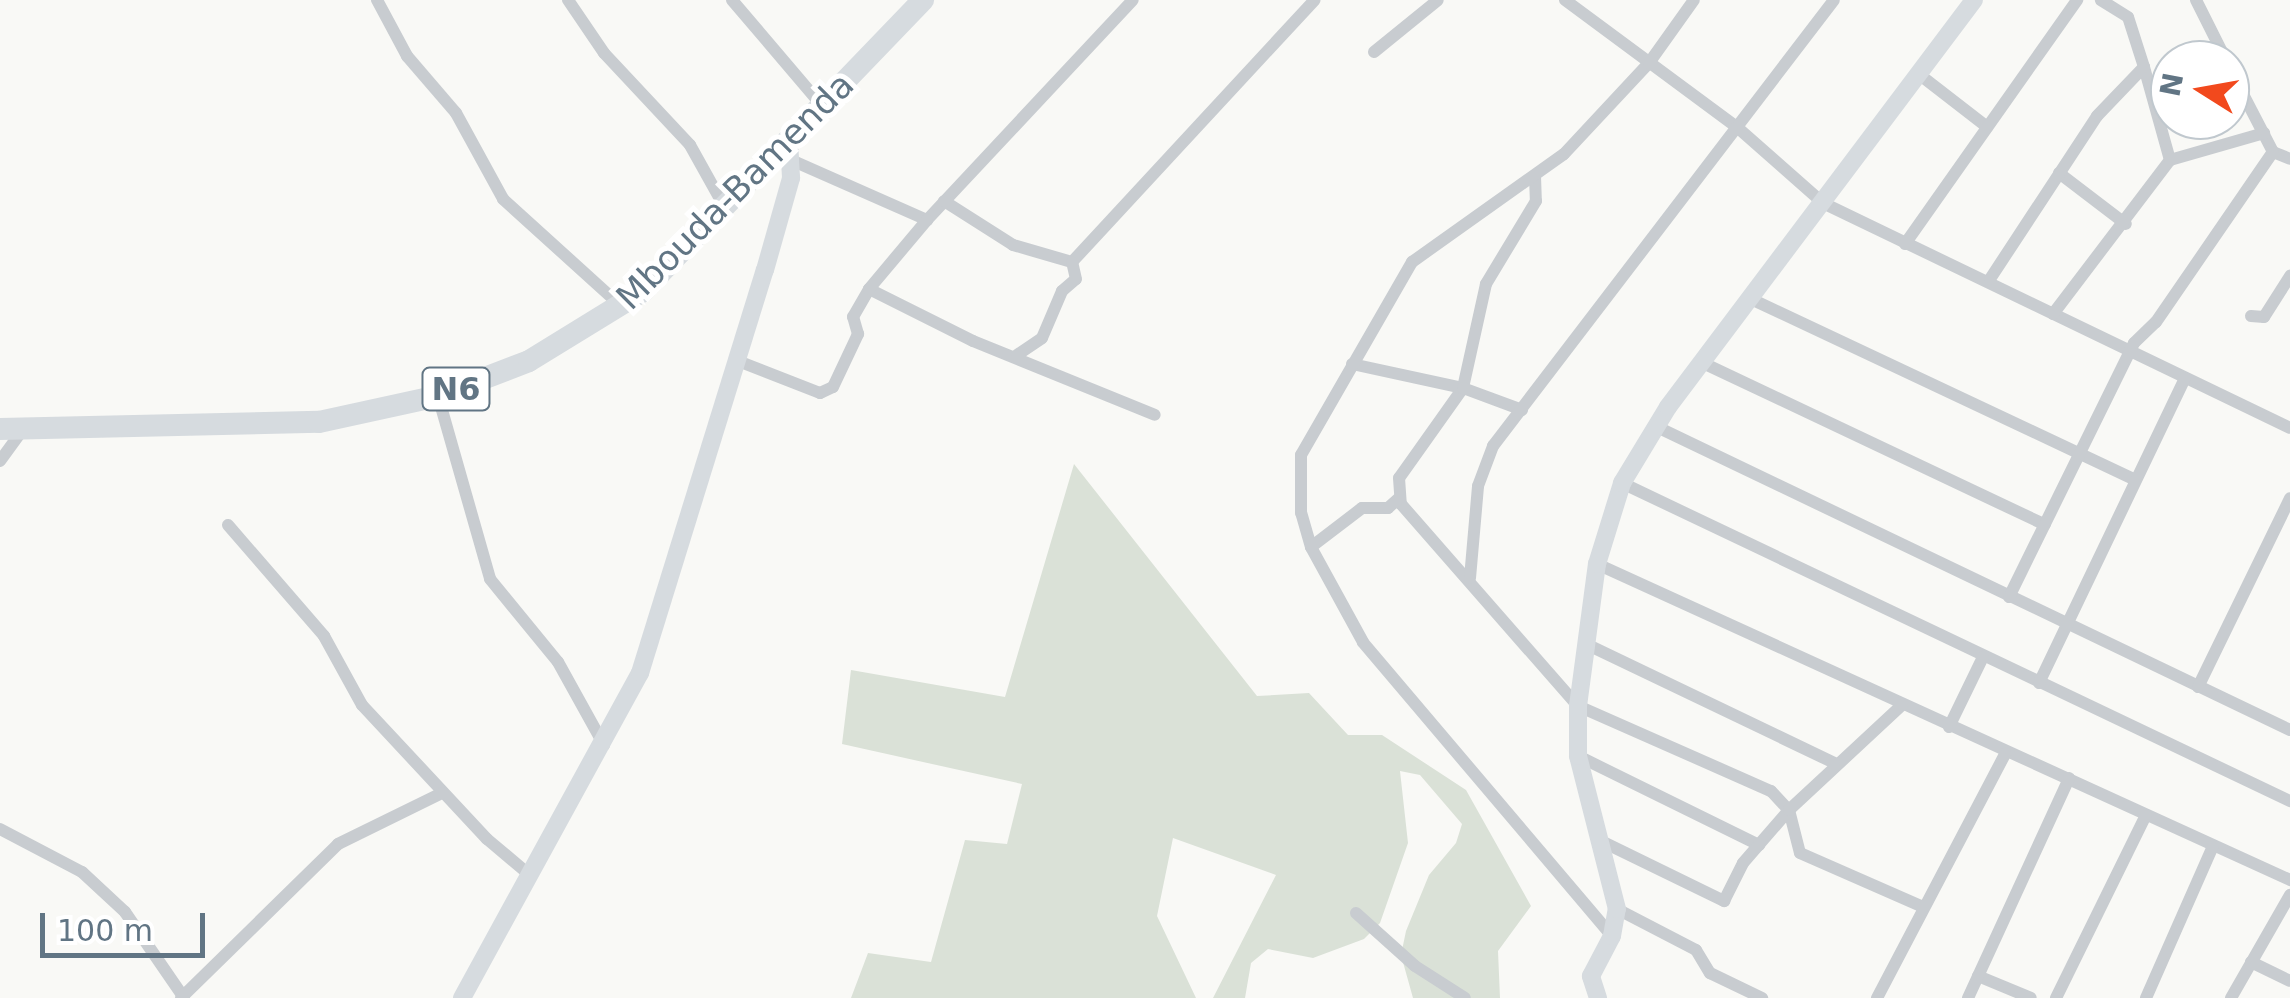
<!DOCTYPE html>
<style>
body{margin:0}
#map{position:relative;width:2290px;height:998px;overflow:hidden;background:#f9f9f6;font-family:"DejaVu Sans",sans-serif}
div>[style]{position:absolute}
.green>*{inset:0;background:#dae1d7}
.street>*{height:12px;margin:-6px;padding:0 6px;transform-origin:6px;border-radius:6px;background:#c8ccd0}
.secondary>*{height:18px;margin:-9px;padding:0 9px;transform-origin:9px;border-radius:9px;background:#d6dbdf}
.highway>*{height:22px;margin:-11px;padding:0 11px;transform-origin:11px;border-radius:11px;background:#d6dbdf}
span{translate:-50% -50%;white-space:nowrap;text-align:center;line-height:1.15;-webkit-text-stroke:10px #fff;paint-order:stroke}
.shield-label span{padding:2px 8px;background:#fff;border:2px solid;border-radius:8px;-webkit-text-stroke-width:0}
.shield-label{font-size:32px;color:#617584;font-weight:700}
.street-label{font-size:35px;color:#617584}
.north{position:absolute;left:2150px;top:40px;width:100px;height:100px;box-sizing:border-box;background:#fff;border:2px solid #c0c8ce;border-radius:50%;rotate:281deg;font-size:28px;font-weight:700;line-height:40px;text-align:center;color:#617584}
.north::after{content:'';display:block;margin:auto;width:35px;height:45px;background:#f2491d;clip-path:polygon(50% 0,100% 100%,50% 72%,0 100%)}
.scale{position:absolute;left:40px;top:913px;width:165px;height:45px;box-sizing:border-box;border:5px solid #617584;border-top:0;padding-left:12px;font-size:30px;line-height:35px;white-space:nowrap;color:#617584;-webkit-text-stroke:8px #fff;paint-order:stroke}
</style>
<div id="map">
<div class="green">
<i style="clip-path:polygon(1074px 464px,1257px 696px,1309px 693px,1348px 735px,1382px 735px,1466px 790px,1531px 906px,1498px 951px,1500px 998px,1413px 998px,1401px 955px,1406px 931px,1429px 875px,1456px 843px,1462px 824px,1420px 775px,1400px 771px,1408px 843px,1380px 923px,1364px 939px,1313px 958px,1268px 949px,1251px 963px,1245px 998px,1213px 998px,1276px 875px,1173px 838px,1157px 916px,1196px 998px,851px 998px,868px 953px,931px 962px,965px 840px,1007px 844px,1022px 784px,842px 744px,851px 670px,1005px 697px)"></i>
</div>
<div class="street">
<i style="left:377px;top:0;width:64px;rotate:61.8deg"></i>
<i style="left:407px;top:56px;width:75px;rotate:49.3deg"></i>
<i style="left:456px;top:113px;width:98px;rotate:61.3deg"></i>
<i style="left:503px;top:199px;width:161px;rotate:42.2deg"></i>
<i style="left:568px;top:0;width:64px;rotate:55.8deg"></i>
<i style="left:604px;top:53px;width:126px;rotate:46.9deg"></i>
<i style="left:690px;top:145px;width:72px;rotate:60.9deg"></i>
<i style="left:732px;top:0;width:140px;rotate:49.6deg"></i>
<i style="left:1565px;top:0;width:215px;rotate:36.5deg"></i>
<i style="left:1738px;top:128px;width:113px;rotate:41.4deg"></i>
<i style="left:1823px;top:203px;width:518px;rotate:25.72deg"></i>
<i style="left:2196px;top:0;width:67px;rotate:63.4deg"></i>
<i style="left:1374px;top:52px;width:82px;rotate:-39.1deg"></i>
<i style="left:2144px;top:67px;width:97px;rotate:74.4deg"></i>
<i style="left:2230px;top:69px;width:93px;rotate:62.6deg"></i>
<i style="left:2273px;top:152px;width:18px;rotate:22deg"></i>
<i style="left:1920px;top:75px;width:85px;rotate:37.8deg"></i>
<i style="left:791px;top:160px;width:149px;rotate:23.8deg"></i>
<i style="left:927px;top:220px;width:301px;rotate:-46.9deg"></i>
<i style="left:2059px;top:173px;width:84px;rotate:37.3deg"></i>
<i style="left:1535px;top:176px;width:25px;rotate:88deg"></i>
<i style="left:1536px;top:201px;width:97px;rotate:121.1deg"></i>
<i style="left:1486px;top:284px;width:107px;rotate:102.5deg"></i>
<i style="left:1463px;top:388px;width:110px;rotate:125.4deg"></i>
<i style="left:1399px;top:478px;width:26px;rotate:86deg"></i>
<i style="left:1401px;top:504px;width:269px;rotate:48.8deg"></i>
<i style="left:1578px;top:706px;width:211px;rotate:23.8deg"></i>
<i style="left:1771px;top:791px;width:26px;rotate:47deg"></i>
<i style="left:1789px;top:810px;width:44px;rotate:75.7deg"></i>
<i style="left:1800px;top:853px;width:132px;rotate:23.7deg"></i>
<i style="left:944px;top:201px;width:82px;rotate:32.5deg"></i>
<i style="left:1013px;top:245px;width:61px;rotate:16.1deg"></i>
<i style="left:1072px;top:262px;width:357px;rotate:-47.2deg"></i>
<i style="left:1905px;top:244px;width:299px;rotate:-54.8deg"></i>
<i style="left:1990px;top:279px;width:195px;rotate:-56.7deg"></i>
<i style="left:2097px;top:116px;width:68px;rotate:-46.2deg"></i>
<i style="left:2144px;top:67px;width:52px;rotate:-107.7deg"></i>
<i style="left:2128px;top:17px;width:32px;rotate:-148deg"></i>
<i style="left:869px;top:289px;width:116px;rotate:26.6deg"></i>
<i style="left:973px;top:341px;width:196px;rotate:22.1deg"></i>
<i style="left:1751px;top:299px;width:425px;rotate:25.2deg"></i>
<i style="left:2053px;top:314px;width:193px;rotate:-52.8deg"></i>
<i style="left:2170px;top:160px;width:98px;rotate:-16deg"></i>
<i style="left:2251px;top:316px;width:13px;rotate:4deg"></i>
<i style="left:2264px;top:317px;width:49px;rotate:-57.6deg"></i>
<i style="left:1017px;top:355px;width:30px;rotate:-34deg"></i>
<i style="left:1042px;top:338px;width:51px;rotate:-66.9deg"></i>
<i style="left:1062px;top:291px;width:18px;rotate:-41deg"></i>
<i style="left:1076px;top:279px;width:17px;rotate:-103deg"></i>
<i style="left:738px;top:361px;width:88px;rotate:21.3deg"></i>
<i style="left:820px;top:393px;width:14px;rotate:-25deg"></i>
<i style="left:833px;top:387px;width:59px;rotate:-64.7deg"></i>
<i style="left:858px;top:334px;width:18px;rotate:-106deg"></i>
<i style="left:853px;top:317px;width:32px;rotate:-60deg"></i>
<i style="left:869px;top:289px;width:90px;rotate:-50deg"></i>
<i style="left:1703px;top:363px;width:378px;rotate:25.3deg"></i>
<i style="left:1352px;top:364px;width:114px;rotate:12.2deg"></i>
<i style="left:1463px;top:388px;width:63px;rotate:20.4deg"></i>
<i style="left:438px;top:396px;width:190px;rotate:74.1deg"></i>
<i style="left:490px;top:579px;width:107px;rotate:50.7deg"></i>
<i style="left:558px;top:662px;width:95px;rotate:61deg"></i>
<i style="left:1655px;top:426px;width:704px;rotate:25.58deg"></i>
<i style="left:0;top:461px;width:39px;rotate:-54deg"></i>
<i style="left:1622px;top:483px;width:740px;rotate:25.46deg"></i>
<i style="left:228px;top:525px;width:147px;rotate:49.1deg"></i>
<i style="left:324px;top:636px;width:79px;rotate:61.2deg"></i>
<i style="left:362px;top:705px;width:183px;rotate:47deg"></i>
<i style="left:487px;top:839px;width:57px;rotate:40.1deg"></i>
<i style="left:1311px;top:547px;width:64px;rotate:-37.4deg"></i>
<i style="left:1362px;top:508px;width:26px"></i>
<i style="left:1388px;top:508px;width:15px;rotate:-42deg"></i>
<i style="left:1597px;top:564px;width:762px;rotate:24.51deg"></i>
<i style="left:1470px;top:578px;width:92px;rotate:-85deg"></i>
<i style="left:1478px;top:486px;width:43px;rotate:-69.4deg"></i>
<i style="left:1493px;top:446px;width:561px;rotate:-52.6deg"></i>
<i style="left:2009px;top:597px;width:283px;rotate:-63.8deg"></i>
<i style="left:2134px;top:343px;width:30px;rotate:-44deg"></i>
<i style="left:2156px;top:322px;width:206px;rotate:-55.5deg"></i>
<i style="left:1586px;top:644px;width:277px;rotate:25.6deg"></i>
<i style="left:2039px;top:683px;width:338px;rotate:-64.4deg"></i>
<i style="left:2198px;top:687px;width:210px;rotate:-64deg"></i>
<i style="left:1949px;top:727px;width:78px;rotate:-64.1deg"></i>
<i style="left:1578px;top:756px;width:202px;rotate:26.2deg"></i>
<i style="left:0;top:829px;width:93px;rotate:27.7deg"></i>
<i style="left:82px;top:872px;width:59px;rotate:42.9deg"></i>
<i style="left:125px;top:912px;width:104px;rotate:55.5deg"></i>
<i style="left:1603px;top:842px;width:135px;rotate:26deg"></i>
<i style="left:1724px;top:901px;width:42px;rotate:-63.4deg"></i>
<i style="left:1743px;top:863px;width:70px;rotate:-49deg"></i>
<i style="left:1789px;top:810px;width:154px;rotate:-42.9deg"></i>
<i style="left:1617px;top:909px;width:89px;rotate:27.4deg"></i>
<i style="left:1696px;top:950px;width:27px;rotate:59deg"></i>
<i style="left:1710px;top:973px;width:58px;rotate:25.7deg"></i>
<i style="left:1356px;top:913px;width:79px;rotate:41.9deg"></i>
<i style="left:1415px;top:966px;width:59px;rotate:32.6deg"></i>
<i style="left:1612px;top:936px;width:385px;rotate:-130.3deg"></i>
<i style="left:1363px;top:642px;width:108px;rotate:-118.7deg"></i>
<i style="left:1311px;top:547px;width:35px;rotate:-106deg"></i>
<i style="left:1301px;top:513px;width:58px;rotate:-90deg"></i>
<i style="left:1301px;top:455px;width:223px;rotate:-60.1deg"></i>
<i style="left:1412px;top:262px;width:186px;rotate:-35.4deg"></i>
<i style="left:1564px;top:154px;width:125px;rotate:-47deg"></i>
<i style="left:1649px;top:63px;width:77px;rotate:-54.5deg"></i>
<i style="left:2251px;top:962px;width:43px;rotate:26deg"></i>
<i style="left:1978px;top:976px;width:57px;rotate:22.5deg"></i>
<i style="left:181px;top:998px;width:220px;rotate:-44.4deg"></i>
<i style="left:338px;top:844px;width:116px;rotate:-26.1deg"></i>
<i style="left:1877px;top:998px;width:276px;rotate:-62.3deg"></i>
<i style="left:1968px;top:998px;width:242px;rotate:-65.3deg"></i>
<i style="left:2056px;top:998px;width:204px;rotate:-63.8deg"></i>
<i style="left:2146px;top:998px;width:166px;rotate:-66.2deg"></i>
<i style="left:2231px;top:998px;width:119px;rotate:-60.2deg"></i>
</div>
<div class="secondary">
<i style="left:462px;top:998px;width:371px;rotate:-61.3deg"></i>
<i style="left:640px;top:673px;width:422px;rotate:-72.8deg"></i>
<i style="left:765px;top:270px;width:96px;rotate:-74.2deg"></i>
<i style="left:791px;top:178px;width:34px;rotate:-93deg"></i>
<i style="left:1598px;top:998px;width:23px;rotate:-108deg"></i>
<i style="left:1591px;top:976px;width:45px;rotate:-62.3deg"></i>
<i style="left:1612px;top:936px;width:27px;rotate:-80deg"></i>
<i style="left:1617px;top:909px;width:158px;rotate:-104.3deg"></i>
<i style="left:1578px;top:756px;width:50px;rotate:-90deg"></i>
<i style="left:1578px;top:706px;width:143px;rotate:-82.4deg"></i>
<i style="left:1597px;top:564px;width:85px;rotate:-72.8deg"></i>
<i style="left:1622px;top:483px;width:89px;rotate:-58.8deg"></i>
<i style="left:1668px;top:407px;width:509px;rotate:-53.06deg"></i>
</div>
<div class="highway">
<i style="left:0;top:429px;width:319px;rotate:-1.3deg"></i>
<i style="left:319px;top:422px;width:122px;rotate:-12.3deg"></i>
<i style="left:438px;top:396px;width:97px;rotate:-21deg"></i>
<i style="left:529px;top:361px;width:134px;rotate:-31.6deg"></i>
<i style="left:643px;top:291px;width:404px;rotate:-46.1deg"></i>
</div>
<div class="shield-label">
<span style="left:456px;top:389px">N6</span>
</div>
<div class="street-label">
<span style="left:735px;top:191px;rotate:-45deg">Mbouda-Bamenda</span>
</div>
<div class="north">N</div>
<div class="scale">100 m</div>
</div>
